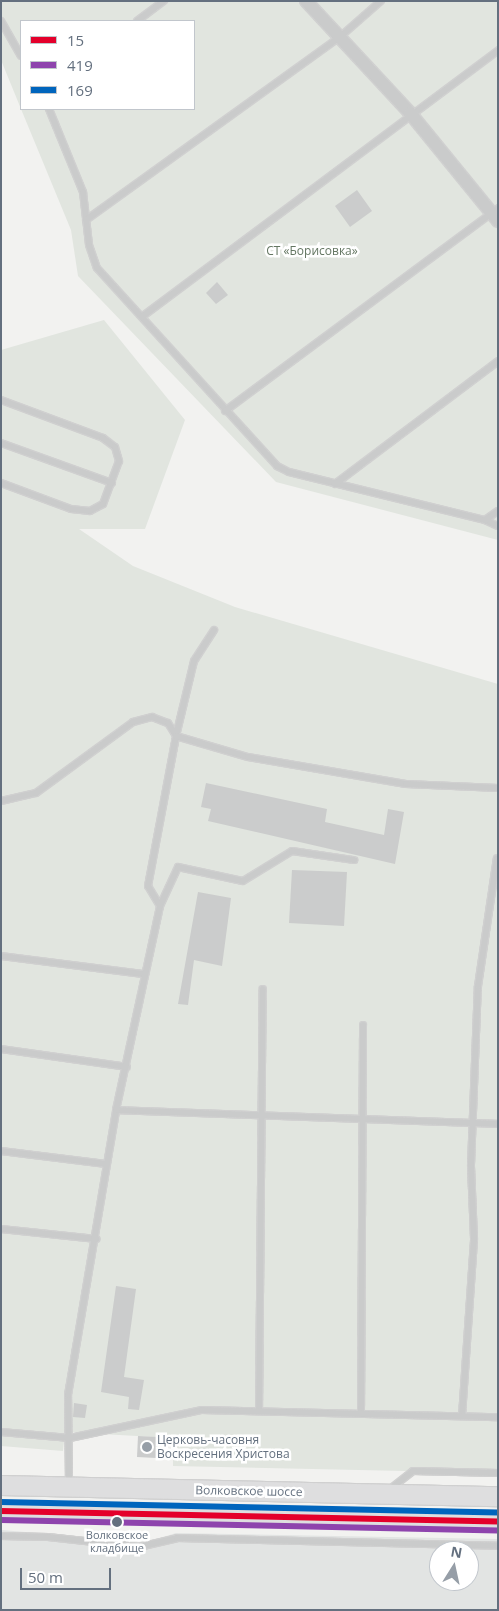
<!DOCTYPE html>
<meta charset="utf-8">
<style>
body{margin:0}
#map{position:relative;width:499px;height:1611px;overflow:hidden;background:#f2f2f0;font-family:"Open Sans",sans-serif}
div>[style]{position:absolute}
.built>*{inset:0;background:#e2e4e3}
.green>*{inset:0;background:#e1e5df}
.building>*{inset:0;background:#cbcccc}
.roads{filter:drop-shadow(1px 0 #d0d0d0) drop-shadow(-1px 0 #d0d0d0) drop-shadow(0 1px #d0d0d0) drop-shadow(0 -1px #d0d0d0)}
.service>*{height:6px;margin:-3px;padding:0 3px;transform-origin:3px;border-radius:3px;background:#cacbcb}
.minor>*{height:12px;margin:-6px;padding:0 6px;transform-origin:6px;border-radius:6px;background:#cacbcb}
.secondary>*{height:19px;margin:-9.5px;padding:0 9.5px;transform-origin:9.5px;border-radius:9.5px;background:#dededf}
.bus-1>*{height:6px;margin:-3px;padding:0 3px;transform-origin:3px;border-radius:3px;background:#e4002b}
.bus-2>*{height:6px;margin:-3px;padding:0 3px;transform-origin:3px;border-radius:3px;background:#8e44ad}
.bus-3>*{height:6px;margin:-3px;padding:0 3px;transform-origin:3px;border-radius:3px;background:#0065bd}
.dots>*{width:14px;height:14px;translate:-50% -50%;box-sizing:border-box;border:2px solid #fff;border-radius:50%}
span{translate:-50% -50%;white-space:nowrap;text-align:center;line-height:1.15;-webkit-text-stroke:5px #fff;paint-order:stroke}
.bus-label{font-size:11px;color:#64707f}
.park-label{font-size:12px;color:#647662}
.poi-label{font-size:12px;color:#64707f}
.left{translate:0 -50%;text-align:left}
.street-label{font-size:12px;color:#64707f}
.frame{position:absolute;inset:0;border:2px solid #64707f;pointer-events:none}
.legend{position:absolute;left:20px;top:20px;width:175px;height:90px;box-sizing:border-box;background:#fff;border:1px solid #c1c6cc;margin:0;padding:6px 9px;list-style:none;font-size:15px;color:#64707f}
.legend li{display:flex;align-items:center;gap:10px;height:25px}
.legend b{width:25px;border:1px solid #c1c6cc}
.north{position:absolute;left:429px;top:1541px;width:50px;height:50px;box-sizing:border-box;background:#fff;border:1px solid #c1c6cc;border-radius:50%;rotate:10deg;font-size:14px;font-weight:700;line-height:20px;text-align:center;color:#64707f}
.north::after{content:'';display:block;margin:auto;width:18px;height:22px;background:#969ea7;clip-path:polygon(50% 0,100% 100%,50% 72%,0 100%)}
.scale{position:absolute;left:20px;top:1568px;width:91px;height:22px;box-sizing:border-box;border:2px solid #64707f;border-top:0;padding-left:6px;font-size:15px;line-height:18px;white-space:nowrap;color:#64707f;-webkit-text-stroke:4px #fff;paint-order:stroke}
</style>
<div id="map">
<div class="built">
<i style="clip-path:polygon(evenodd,1px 1530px,147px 1542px,176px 1533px,498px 1539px,498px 1610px,1px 1610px,1px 1530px,439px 1551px,469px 1551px,469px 1581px,439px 1581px,439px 1551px)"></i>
</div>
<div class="green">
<i style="clip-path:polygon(1px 1px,498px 1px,498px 540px,276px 482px,78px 276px,71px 230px,21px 109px,194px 109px,194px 21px,21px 21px,21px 109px,1px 60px)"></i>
<i style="clip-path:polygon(104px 320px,185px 420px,145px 529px,79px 529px,133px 566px,235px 607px,498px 684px,498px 1473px,173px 1466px,173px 1438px,65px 1432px,63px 1451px,1px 1446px,1px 350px)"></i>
</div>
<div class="building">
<i style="clip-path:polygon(357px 190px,372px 211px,350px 227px,335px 206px)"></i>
<i style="clip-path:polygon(217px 282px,228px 295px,216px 304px,206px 293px)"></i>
<i style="clip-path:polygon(206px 783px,327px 809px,325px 822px,384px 835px,388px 809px,404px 812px,395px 864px,208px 821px,211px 809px,201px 807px)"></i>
<i style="clip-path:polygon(292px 870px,347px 872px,344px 926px,289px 923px)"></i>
<i style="clip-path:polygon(198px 892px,231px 898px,222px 966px,194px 960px,188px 1005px,178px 1004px)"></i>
<i style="clip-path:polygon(116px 1286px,136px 1289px,124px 1377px,144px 1380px,139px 1410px,128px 1409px,129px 1397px,101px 1392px)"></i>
<i style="clip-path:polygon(74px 1403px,87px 1405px,85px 1418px,73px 1417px)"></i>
<i style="clip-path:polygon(138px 1436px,158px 1437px,156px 1458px,137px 1457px)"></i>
</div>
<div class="roads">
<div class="service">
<i style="left:1px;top:21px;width:40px;rotate:60.3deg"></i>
<i style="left:137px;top:21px;width:34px;rotate:-37deg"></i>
<i style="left:49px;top:109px;width:90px;rotate:67.7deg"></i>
<i style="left:83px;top:192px;width:53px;rotate:83.5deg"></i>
<i style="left:89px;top:245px;width:24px;rotate:71deg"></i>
<i style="left:97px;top:268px;width:268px;rotate:47.7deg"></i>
<i style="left:277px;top:466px;width:13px;rotate:27deg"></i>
<i style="left:289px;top:472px;width:202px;rotate:13.8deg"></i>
<i style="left:485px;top:520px;width:14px;rotate:25deg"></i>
<i style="left:86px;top:220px;width:314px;rotate:-35.8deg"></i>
<i style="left:341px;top:36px;width:53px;rotate:-41.2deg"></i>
<i style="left:143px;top:316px;width:444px;rotate:-36.8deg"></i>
<i style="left:1px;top:400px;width:109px;rotate:20.4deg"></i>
<i style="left:103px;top:438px;width:15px;rotate:37deg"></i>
<i style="left:115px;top:447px;width:15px;rotate:74deg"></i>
<i style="left:119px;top:461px;width:46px;rotate:110.4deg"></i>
<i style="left:103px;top:504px;width:15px;rotate:152deg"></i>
<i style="left:90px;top:511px;width:19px;rotate:-174deg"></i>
<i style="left:71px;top:509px;width:75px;rotate:-159.6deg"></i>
<i style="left:225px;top:411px;width:340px;rotate:-36.6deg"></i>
<i style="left:1px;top:443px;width:118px;rotate:19.8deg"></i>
<i style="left:335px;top:484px;width:204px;rotate:-37deg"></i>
<i style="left:485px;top:520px;width:16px;rotate:-35deg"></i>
<i style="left:1px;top:801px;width:36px;rotate:-13deg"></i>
<i style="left:36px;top:793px;width:120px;rotate:-36.2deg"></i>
<i style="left:133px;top:722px;width:20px;rotate:-15deg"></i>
<i style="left:152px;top:717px;width:17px;rotate:21deg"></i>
<i style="left:168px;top:723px;width:15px;rotate:58deg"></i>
<i style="left:176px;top:736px;width:77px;rotate:-76.5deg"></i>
<i style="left:194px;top:661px;width:37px;rotate:-57deg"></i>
<i style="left:160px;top:906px;width:43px;rotate:-65.2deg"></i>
<i style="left:178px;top:867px;width:66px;rotate:12.2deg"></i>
<i style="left:243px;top:881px;width:57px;rotate:-31.5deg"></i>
<i style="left:292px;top:851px;width:63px;rotate:8.3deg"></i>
<i style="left:1px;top:956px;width:144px;rotate:7.2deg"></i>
<i style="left:1px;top:1049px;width:127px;rotate:8.1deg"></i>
<i style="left:116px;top:1110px;width:382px;rotate:2.1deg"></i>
<i style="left:1px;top:1151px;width:106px;rotate:7.1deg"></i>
<i style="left:1px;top:1229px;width:96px;rotate:6deg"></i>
<i style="left:259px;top:1411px;width:422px;rotate:-89.5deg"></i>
<i style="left:361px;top:1414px;width:389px;rotate:-89.7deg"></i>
<i style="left:462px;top:1416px;width:178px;rotate:-86.1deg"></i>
<i style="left:474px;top:1238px;width:73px;rotate:-92.4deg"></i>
<i style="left:471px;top:1165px;width:179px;rotate:-87.8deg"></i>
<i style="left:478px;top:986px;width:129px;rotate:-81.6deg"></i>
<i style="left:1px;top:1432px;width:69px;rotate:5deg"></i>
<i style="left:70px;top:1438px;width:135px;rotate:-12deg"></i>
<i style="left:202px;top:1410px;width:296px;rotate:1.4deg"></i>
<i style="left:69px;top:1485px;width:90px;rotate:-90.6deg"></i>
<i style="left:68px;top:1395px;width:289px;rotate:-80.4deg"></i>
<i style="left:116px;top:1110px;width:209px;rotate:-77.8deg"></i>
<i style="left:160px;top:906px;width:23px;rotate:-121deg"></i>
<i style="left:148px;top:886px;width:153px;rotate:-79.4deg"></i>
<i style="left:176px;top:736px;width:75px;rotate:16.3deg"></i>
<i style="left:248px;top:757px;width:160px;rotate:9.7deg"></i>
<i style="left:406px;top:784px;width:92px;rotate:2.5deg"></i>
<i style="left:390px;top:1489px;width:29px;rotate:-38deg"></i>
<i style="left:413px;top:1471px;width:85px;rotate:1.3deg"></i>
<i style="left:1px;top:1536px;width:47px;rotate:1.2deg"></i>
<i style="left:48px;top:1537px;width:92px;rotate:6.3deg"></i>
<i style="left:139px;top:1547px;width:39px;rotate:-13deg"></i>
<i style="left:177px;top:1538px;width:321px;rotate:1.4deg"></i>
</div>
<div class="minor">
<i style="left:306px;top:1px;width:153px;rotate:47.1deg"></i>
<i style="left:410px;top:113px;width:139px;rotate:50.8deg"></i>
</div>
<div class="secondary">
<i style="left:1px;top:1485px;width:497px;rotate:1.3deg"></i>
<i style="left:1px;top:1511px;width:497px;rotate:1.2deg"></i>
</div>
</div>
<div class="bus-1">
<i style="left:1px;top:1511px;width:497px;rotate:1.2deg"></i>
</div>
<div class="bus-2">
<i style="left:1px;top:1520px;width:497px;rotate:1.2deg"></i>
</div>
<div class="bus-3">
<i style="left:1px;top:1502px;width:497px;rotate:1.2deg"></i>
</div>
<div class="dots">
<i style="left:147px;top:1447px;background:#969ea7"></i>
<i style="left:117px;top:1522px;background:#64707f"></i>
</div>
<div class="bus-label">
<span style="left:117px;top:1542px">Волковское<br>кладбище</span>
</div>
<div class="park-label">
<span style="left:312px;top:251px">СТ «Борисовка»</span>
</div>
<div class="poi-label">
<span class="left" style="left:157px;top:1447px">Церковь-часовня<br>Воскресения Христова</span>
</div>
<div class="street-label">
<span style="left:249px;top:1491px;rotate:1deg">Волковское шоссе</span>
</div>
<div class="frame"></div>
<ul class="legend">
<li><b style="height:6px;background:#e4002b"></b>15</li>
<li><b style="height:6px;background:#8e44ad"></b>419</li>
<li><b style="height:6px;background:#0065bd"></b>169</li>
</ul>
<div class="north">N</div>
<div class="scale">50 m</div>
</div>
